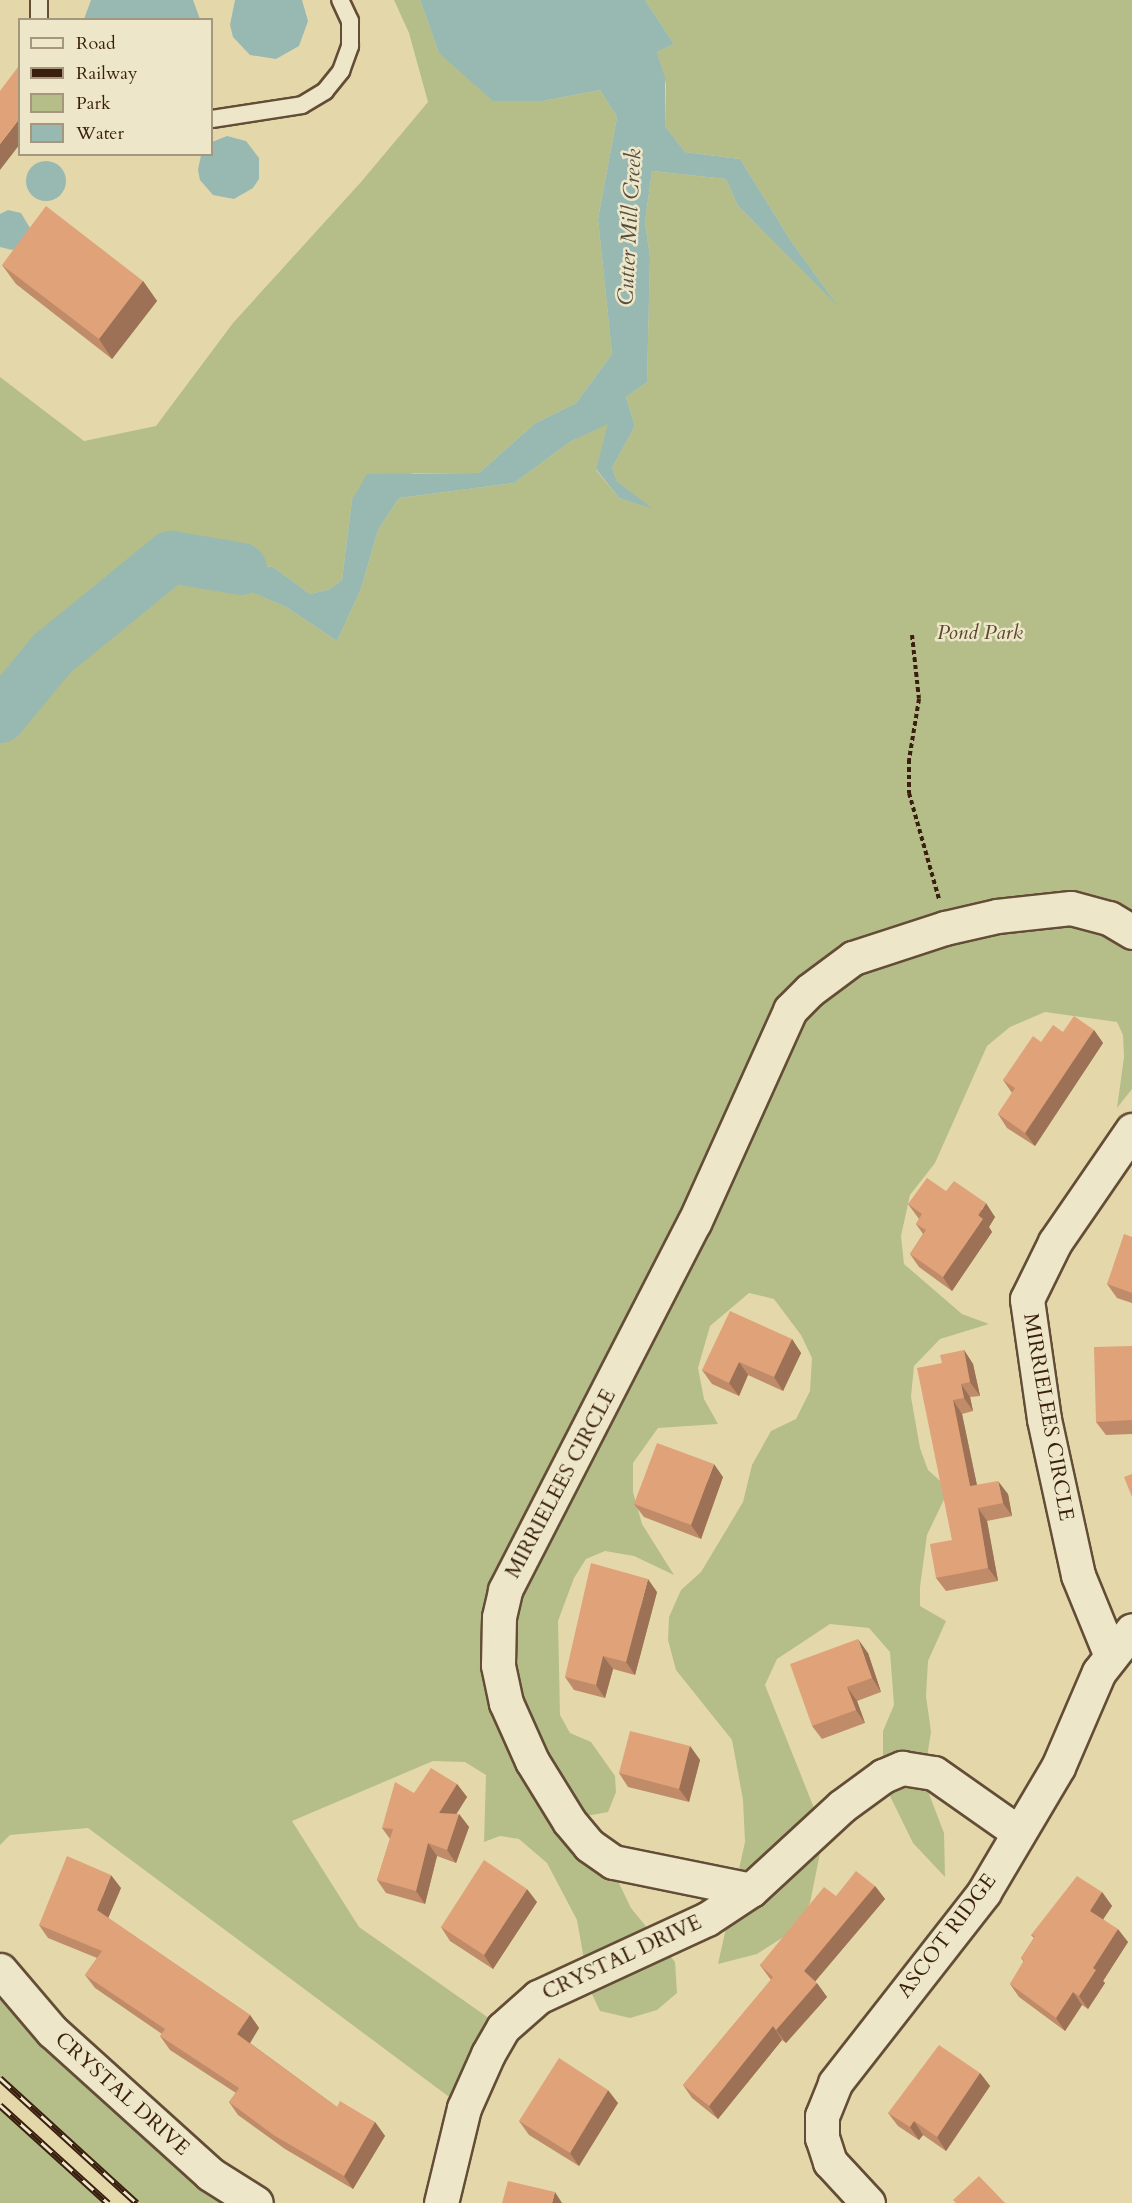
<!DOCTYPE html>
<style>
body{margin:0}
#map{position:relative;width:1132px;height:2203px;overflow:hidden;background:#e4d8ab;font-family:Cardo,serif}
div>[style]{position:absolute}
.green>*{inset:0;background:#b5be88}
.water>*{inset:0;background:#98b8b2}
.round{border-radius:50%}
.river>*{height:52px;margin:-26px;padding:0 26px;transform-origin:26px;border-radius:26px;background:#98b8b2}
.path>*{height:4px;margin-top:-2px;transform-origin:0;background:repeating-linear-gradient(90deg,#3a1f0f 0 4.5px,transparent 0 7.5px)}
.roads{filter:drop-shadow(2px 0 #644d36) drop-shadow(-2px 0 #644d36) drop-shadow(0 2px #644d36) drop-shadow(0 -2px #644d36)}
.lane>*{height:16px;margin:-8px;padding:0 8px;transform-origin:8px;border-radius:8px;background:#ede6c8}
.street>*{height:33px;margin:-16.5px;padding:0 16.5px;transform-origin:16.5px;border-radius:16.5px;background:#ede6c8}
.rail>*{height:7px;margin-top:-3.5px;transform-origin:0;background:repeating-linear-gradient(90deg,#ede6c8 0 14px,#3a1f0f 0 28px);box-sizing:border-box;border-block:2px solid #3a1f0f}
.wall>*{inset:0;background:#c08b68}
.shaded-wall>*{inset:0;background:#9c7155}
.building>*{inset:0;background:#dfa279}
span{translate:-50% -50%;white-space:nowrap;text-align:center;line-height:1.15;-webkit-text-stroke:5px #ede6c8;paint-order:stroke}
.park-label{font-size:21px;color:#59472d;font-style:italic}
.street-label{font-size:21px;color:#3a1f0f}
.water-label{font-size:22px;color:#564d40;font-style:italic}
.legend{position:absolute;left:18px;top:18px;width:195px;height:138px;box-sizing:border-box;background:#ede6c8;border:2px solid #a5967e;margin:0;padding:8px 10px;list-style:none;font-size:18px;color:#3a1f0f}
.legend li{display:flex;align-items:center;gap:12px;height:30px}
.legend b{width:30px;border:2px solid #a5967e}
</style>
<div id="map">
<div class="green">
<i style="clip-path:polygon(394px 0,420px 0,439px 53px,543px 101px,600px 90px,617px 117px,598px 219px,612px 354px,576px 403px,534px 424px,479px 473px,413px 473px,352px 500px,342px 580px,330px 589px,310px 594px,273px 567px,173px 557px,286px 607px,337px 641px,361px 589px,378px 530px,399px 498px,514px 483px,570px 442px,609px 423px,596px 470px,619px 498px,651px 508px,617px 481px,612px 468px,635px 426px,626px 397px,647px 382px,650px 257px,645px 222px,652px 171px,726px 179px,738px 206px,835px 302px,791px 241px,740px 159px,685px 152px,665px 126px,666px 84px,657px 52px,674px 44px,645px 0,1132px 0,1132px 1089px,1117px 1108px,1124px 1057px,1123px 1035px,1117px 1022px,1045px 1012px,1010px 1027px,987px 1046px,935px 1163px,910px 1195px,901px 1236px,904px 1264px,962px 1314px,989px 1324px,940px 1339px,914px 1366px,911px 1397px,920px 1448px,928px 1470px,949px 1489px,927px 1535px,920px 1587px,920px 1606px,946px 1621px,928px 1661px,926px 1696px,931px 1732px,926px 1763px,926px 1786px,944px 1833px,945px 1877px,913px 1843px,890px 1796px,883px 1756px,883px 1731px,894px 1705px,890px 1652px,869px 1628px,830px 1624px,777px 1659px,765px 1685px,824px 1833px,810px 1903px,796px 1929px,757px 1954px,718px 1964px,745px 1842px,743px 1800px,732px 1740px,676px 1670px,668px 1640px,669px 1617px,681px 1590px,701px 1572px,743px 1502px,752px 1465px,771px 1431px,796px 1419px,810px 1391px,812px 1358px,801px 1335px,774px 1299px,749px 1293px,710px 1326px,698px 1368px,704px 1399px,718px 1424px,658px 1428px,633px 1463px,633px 1492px,642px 1524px,674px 1575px,634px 1556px,605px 1551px,586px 1559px,574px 1578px,558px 1621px,560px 1715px,570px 1733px,591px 1742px,615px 1776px,616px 1792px,608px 1812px,586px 1816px,631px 1908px,675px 1962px,677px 1993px,657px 2010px,630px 2018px,600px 2011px,589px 1988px,577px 1920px,547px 1863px,519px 1839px,500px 1836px,484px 1842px,486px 1775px,465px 1762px,433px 1761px,292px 1821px,359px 1927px,503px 2028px,464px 2108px,88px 1828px,10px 1835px,0 1845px,0 377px,84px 441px,156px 426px,233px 323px,361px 182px,428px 102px,409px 33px)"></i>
<i style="clip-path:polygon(0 1970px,256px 2203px,137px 2203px,0 2078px)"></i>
<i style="clip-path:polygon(0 2105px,108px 2203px,0 2203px)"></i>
</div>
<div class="water">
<i style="clip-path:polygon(91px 0,193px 0,200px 19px,84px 19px)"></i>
<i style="clip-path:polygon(235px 0,302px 0,308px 21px,299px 46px,276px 59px,250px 55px,233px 37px,230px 25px)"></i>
<i style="clip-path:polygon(420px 0,645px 0,674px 44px,657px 52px,665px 78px,665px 126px,685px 152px,740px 159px,791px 241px,838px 306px,738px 206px,726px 179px,652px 171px,645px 222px,650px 257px,647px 382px,626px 397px,635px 426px,612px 468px,617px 481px,653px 509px,619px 498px,596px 469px,608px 424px,570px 442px,514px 483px,399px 498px,378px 530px,361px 589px,337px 641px,286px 607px,171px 557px,273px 567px,310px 594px,330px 589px,342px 580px,352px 500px,367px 474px,479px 473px,534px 424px,576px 403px,612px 354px,598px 219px,617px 117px,600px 90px,543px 101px,493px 101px,439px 53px)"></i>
<i style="clip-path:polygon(227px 136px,246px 141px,259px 158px,259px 179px,253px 188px,234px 199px,213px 195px,200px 180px,198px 170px,201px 155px,212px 154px,212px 142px)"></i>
<i class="round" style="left:26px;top:161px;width:40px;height:40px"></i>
<i style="clip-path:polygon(8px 210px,21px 213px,30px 228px,18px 248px,12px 250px,0 247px,0 214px)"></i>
</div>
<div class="river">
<i style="left:0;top:717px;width:82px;rotate:-50.5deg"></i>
<i style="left:52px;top:654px;width:154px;rotate:-39.2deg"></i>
<i style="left:171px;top:557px;width:71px;rotate:9.7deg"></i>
</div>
<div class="path">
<i style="left:912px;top:635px;width:64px;rotate:83.8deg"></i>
<i style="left:919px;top:699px;width:62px;rotate:99.3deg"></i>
<i style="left:909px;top:760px;width:33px;rotate:90deg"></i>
<i style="left:909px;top:793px;width:110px;rotate:74.2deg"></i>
</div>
<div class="roads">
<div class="lane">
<i style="left:39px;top:20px;width:20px;rotate:-90deg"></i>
<i style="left:212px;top:119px;width:91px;rotate:-8.8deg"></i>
<i style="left:302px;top:105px;width:27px;rotate:-31deg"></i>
<i style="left:325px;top:91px;width:26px;rotate:-51deg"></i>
<i style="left:341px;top:71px;width:27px;rotate:-70deg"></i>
<i style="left:350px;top:46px;width:25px;rotate:-90deg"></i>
<i style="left:350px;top:21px;width:23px;rotate:-115deg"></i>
</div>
<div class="street">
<i style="left:1111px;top:1656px;width:87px;rotate:-112.2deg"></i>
<i style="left:1078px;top:1575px;width:160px;rotate:-102.3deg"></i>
<i style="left:1044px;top:1419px;width:121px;rotate:-98.1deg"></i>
<i style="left:1027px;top:1299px;width:64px;rotate:-63.8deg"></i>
<i style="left:1055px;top:1242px;width:136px;rotate:-55.5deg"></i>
<i style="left:751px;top:1890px;width:141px;rotate:-168.5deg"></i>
<i style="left:613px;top:1862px;width:29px;rotate:-145deg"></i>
<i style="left:589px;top:1845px;width:31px;rotate:-130deg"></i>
<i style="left:569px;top:1821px;width:70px;rotate:-121.7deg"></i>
<i style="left:532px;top:1761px;width:64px;rotate:-114.1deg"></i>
<i style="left:506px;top:1703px;width:39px;rotate:-102deg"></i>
<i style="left:498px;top:1665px;width:48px;rotate:-88.8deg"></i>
<i style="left:499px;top:1617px;width:28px;rotate:-77deg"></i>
<i style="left:505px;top:1590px;width:413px;rotate:-62.8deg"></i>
<i style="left:694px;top:1223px;width:234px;rotate:-65.7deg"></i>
<i style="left:790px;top:1010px;width:28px;rotate:-45deg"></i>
<i style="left:810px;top:990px;width:54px;rotate:-36.7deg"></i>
<i style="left:853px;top:958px;width:97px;rotate:-18.1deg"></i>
<i style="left:945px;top:928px;width:53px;rotate:-13deg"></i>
<i style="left:997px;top:916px;width:74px;rotate:-6.2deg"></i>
<i style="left:1071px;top:908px;width:39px;rotate:15deg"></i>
<i style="left:1109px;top:918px;width:27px;rotate:31deg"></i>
<i style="left:0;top:1970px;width:80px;rotate:49.6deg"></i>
<i style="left:52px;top:2031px;width:213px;rotate:42.1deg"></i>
<i style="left:210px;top:2174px;width:54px;rotate:32.2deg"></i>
<i style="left:441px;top:2203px;width:98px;rotate:-76.4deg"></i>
<i style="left:464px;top:2108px;width:59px;rotate:-66deg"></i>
<i style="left:488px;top:2054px;width:30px;rotate:-60deg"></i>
<i style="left:503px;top:2028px;width:47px;rotate:-41.5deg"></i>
<i style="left:538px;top:1997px;width:186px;rotate:-24.8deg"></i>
<i style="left:707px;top:1919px;width:53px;rotate:-33.4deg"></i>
<i style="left:751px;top:1890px;width:124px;rotate:-42.7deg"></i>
<i style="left:842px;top:1806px;width:51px;rotate:-36.2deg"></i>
<i style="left:883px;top:1776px;width:21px;rotate:-23deg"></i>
<i style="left:902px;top:1768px;width:32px;rotate:9deg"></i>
<i style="left:934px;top:1773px;width:103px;rotate:35.1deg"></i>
<i style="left:868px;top:2203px;width:56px;rotate:-132.8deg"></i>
<i style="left:830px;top:2162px;width:25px;rotate:-108deg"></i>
<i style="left:822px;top:2138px;width:22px;rotate:-90deg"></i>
<i style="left:822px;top:2116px;width:35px;rotate:-68deg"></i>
<i style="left:835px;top:2083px;width:242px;rotate:-52deg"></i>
<i style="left:984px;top:1892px;width:145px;rotate:-59.4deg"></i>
<i style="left:1058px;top:1767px;width:103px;rotate:-66.7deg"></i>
<i style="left:1099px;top:1672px;width:53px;rotate:-51.8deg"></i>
</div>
</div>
<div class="rail">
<i style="left:0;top:2078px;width:185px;rotate:42.4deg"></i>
<i style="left:0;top:2105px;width:146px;rotate:42.2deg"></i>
</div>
<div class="wall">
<i style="clip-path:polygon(2px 265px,143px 281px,157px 301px,112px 359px,16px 284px)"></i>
<i style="clip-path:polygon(1094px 1030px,1103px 1043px,1035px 1146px,1007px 1128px,998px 1114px,1012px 1093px,1003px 1080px,1041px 1042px,1063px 1032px)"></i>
<i style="clip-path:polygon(946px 1191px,995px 1217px,989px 1227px,992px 1232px,952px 1291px,919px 1267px,910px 1254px,923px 1234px,916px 1224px,919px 1219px,908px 1204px)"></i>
<i style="clip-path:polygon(1132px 1237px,1132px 1303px,1117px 1298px,1107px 1284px)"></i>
<i style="clip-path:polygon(792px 1339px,801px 1353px,783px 1391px,748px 1375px,739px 1396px,712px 1384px,702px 1370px)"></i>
<i style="clip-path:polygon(1132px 1346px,1132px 1434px,1106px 1435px,1096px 1422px)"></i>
<i style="clip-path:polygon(964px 1350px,973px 1364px,980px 1396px,970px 1397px,973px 1411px,962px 1414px,977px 1485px,1008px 1494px,1012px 1516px,987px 1521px,998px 1581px,946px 1591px,936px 1578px,952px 1540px,942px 1363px)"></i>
<i style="clip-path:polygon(723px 1477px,701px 1539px,644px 1517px,634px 1504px)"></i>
<i style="clip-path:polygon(657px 1592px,635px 1675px,613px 1669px,605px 1698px,574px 1690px,565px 1677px)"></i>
<i style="clip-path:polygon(868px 1653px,881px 1692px,857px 1701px,865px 1723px,822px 1739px,812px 1726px)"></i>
<i style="clip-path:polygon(690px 1746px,700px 1760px,689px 1802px,628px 1787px,619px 1773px)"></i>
<i style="clip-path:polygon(457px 1784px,467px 1797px,456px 1814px,459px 1814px,469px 1827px,456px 1863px,437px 1856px,425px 1904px,386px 1893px,377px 1880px,390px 1839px,382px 1828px,414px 1793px)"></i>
<i style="clip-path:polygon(875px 1886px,885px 1899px,815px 1981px,827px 1997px,786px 2043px,782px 2040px,718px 2119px,692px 2098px,683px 2085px,771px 1980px,760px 1965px,836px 1896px)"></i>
<i style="clip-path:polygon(121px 1888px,108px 1918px,250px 2015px,259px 2028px,250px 2043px,337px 2107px,375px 2122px,385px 2136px,353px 2189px,285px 2149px,238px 2115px,229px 2102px,236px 2093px,170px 2050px,160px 2036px,162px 2034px,95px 1988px,85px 1975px,97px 1958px,48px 1938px,39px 1925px)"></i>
<i style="clip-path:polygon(1102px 1892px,1112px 1906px,1103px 1919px,1128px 1942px,1103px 1981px,1105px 1983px,1088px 2009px,1082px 2005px,1065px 2031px,1019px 1997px,1010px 1984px,1024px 1962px,1021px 1958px,1034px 1938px,1031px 1935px)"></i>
<i style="clip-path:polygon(537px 1902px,493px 1969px,450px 1941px,441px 1927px)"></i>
<i style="clip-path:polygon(980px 2073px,990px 2086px,946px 2151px,923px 2135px,919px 2140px,898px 2126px,888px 2113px)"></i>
<i style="clip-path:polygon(618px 2103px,579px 2166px,529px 2135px,519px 2121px)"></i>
</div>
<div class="shaded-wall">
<i style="clip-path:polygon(20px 118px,20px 144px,0 170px,0 144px)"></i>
<i style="clip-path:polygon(143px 281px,157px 301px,112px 359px,99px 339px)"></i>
<i style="clip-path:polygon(1094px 1030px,1103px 1043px,1035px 1146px,1025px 1133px)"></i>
<i style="clip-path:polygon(986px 1203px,995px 1217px,989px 1227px,992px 1232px,952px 1291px,943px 1277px)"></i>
<i style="clip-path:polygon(792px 1339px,801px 1353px,783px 1391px,774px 1377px)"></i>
<i style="clip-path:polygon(964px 1350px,973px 1364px,980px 1396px,970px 1382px)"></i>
<i style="clip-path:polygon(739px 1362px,748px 1375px,739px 1396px,729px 1383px)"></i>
<i style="clip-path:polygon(961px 1384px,970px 1397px,973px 1411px,964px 1398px)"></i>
<i style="clip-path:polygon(953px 1400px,962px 1414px,980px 1500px,970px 1486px)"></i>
<i style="clip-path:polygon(714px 1464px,723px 1477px,701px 1539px,691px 1525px)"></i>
<i style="clip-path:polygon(998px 1481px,1008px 1494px,1012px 1516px,1003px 1503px)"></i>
<i style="clip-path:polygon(978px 1508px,987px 1521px,998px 1581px,988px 1568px)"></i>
<i style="clip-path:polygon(648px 1579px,657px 1592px,635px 1675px,626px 1662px)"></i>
<i style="clip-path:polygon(858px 1639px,868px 1653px,881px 1692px,872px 1678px)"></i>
<i style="clip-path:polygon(603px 1656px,613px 1669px,605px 1698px,596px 1685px)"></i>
<i style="clip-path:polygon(847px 1687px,857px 1701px,865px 1723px,856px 1710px)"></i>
<i style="clip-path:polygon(690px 1746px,700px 1760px,689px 1802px,679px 1789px)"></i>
<i style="clip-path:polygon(457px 1784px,467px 1797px,449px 1826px,439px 1813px)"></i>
<i style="clip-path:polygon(459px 1814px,469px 1827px,456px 1863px,447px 1850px)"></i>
<i style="clip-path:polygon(428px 1843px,437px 1856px,425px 1904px,416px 1891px)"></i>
<i style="clip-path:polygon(111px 1875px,121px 1888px,106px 1923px,97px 1910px)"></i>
<i style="clip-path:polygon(875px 1886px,885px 1899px,813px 1984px,804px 1971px)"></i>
<i style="clip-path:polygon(527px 1889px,537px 1902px,493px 1969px,484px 1955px)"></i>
<i style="clip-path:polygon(1102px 1892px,1112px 1906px,1100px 1924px,1090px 1911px)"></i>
<i style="clip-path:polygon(1118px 1929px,1128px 1942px,1103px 1981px,1105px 1983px,1088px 2009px,1079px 1996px,1093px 1968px)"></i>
<i style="clip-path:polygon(817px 1983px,827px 1997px,786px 2043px,776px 2030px)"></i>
<i style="clip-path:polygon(1073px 1992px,1082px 2005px,1065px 2031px,1056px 2018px)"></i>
<i style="clip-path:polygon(250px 2015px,259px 2028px,247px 2048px,237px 2034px)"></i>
<i style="clip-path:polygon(773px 2026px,782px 2040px,718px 2119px,709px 2106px)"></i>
<i style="clip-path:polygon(980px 2073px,990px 2086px,946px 2151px,937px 2137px)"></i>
<i style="clip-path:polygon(608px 2090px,618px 2103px,579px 2166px,570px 2153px)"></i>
<i style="clip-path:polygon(914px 2121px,923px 2135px,919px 2140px,910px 2127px)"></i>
<i style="clip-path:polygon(375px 2122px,385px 2136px,353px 2189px,344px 2176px)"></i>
<i style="clip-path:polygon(555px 2192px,562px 2203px,552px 2203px)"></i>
</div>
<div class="building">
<i style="clip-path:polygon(18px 67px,20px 68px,20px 118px,0 144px,0 91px)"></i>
<i style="clip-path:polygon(46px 206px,143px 281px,99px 339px,2px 265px)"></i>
<i style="clip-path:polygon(1074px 1016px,1094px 1030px,1025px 1133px,998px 1114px,1015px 1088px,1003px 1080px,1033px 1036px,1041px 1042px,1053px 1025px,1063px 1032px)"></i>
<i style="clip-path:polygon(927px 1178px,946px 1191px,954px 1181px,986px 1203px,978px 1215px,983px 1219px,943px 1277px,910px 1254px,926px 1230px,916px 1224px,922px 1214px,908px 1204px)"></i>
<i style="clip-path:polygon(1124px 1234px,1132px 1237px,1132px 1293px,1107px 1284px)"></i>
<i style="clip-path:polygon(730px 1311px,792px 1339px,774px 1377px,739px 1362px,729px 1383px,702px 1370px)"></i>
<i style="clip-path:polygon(1132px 1346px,1132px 1420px,1096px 1422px,1094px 1347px)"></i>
<i style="clip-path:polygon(964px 1350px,970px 1382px,961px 1384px,964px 1398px,953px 1400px,970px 1486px,998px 1481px,1003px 1503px,978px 1508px,988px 1568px,936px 1578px,930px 1544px,952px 1540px,917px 1368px,942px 1363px,940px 1355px)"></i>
<i style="clip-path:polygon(657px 1443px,714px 1464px,691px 1525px,634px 1504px)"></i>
<i style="clip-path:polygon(1132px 1474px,1132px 1497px,1124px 1477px)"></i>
<i style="clip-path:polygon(591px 1563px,648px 1579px,626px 1662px,603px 1656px,596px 1685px,565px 1677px)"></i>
<i style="clip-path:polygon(858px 1639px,872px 1678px,847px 1687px,856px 1710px,812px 1726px,790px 1664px)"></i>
<i style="clip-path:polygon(630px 1731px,690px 1746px,679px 1789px,619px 1773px)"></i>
<i style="clip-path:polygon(431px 1768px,457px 1784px,439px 1813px,459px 1814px,447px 1850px,428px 1843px,416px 1891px,377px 1880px,393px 1829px,382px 1828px,395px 1782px,414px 1793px)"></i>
<i style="clip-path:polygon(67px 1856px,111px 1875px,97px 1910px,250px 2015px,237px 2034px,337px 2107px,340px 2101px,375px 2122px,344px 2176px,275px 2136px,229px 2102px,239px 2088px,160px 2036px,165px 2029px,85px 1975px,102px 1951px,39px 1925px)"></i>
<i style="clip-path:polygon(484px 1860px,527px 1889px,484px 1955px,441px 1927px)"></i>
<i style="clip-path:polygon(856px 1871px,875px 1886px,804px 1971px,817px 1983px,776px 2030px,773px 2026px,709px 2106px,683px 2085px,773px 1977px,760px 1965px,824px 1887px,836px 1896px)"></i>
<i style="clip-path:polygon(1077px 1876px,1102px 1892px,1090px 1911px,1118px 1929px,1093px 1968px,1096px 1970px,1079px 1996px,1073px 1992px,1056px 2018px,1010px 1984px,1024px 1960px,1021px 1958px,1035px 1936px,1031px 1935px)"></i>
<i style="clip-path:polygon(939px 2045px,980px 2073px,937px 2137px,914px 2121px,910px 2127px,888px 2113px)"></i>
<i style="clip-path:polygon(559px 2058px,608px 2090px,570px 2153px,519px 2121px)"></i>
<i style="clip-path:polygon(979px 2176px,1005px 2203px,956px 2203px,953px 2200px)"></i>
<i style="clip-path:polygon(508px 2181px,555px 2192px,552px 2203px,502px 2203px)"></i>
</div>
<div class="park-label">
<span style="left:980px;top:633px">Pond Park</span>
</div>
<div class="street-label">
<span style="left:1048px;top:1417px;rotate:80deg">MIRRIELEES CIRCLE</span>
<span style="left:561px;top:1484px;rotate:-62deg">MIRRIELEES CIRCLE</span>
<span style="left:947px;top:1936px;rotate:-53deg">ASCOT RIDGE</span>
<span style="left:622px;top:1958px;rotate:-25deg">CRYSTAL DRIVE</span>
<span style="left:122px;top:2094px;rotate:42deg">CRYSTAL DRIVE</span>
</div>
<div class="water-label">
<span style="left:630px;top:227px;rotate:-87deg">Cutter Mill Creek</span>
</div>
<ul class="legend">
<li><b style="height:8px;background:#ede6c8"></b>Road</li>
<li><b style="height:8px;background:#3a1f0f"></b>Railway</li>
<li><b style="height:16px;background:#b5be88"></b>Park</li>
<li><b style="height:16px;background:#98b8b2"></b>Water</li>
</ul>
</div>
